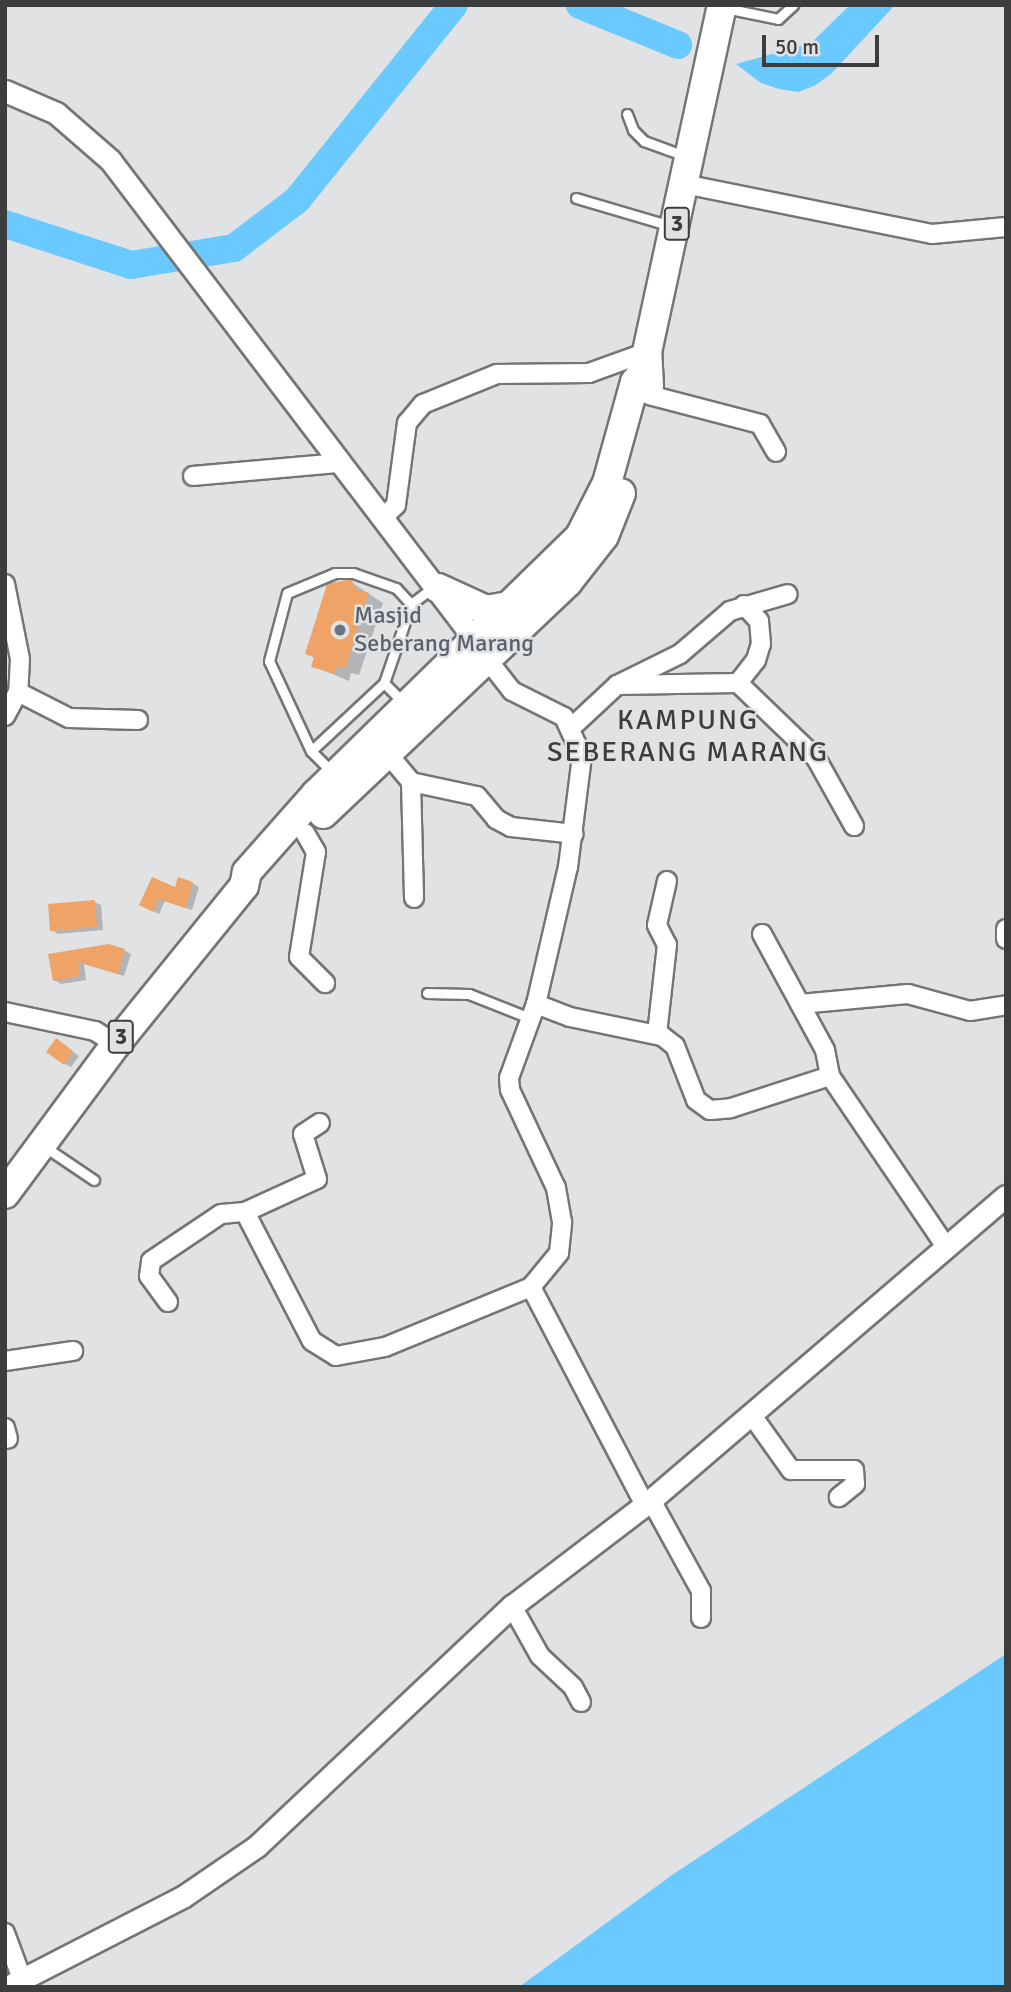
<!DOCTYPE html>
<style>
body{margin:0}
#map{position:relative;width:1011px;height:1992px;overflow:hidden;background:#e0e2e4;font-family:Signika,sans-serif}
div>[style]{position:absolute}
.water>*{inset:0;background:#6ac9ff}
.shadow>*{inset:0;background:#0003}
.river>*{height:28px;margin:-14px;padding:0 14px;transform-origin:14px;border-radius:14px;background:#6ac9ff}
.building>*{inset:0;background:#efa367}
.roads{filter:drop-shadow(2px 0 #747577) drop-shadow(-2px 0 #747577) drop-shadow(0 2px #747577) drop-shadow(0 -2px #747577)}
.service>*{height:9px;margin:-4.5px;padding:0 4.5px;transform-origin:4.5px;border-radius:4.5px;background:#fff}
.minor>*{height:18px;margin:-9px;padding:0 9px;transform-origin:9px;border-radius:9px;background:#fff}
.tertiary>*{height:21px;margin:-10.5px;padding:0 10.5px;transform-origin:10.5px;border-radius:10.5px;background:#fff}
.trunk>*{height:28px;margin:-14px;padding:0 14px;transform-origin:14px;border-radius:14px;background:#fff}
.dots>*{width:19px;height:19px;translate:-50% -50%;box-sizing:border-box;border:4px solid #e0e2e4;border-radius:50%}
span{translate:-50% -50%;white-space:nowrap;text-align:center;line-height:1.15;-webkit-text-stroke:5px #e0e2e4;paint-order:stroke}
.shield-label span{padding:2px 5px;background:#e0e2e4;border:2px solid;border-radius:5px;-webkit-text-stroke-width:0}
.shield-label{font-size:23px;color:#3c3d3d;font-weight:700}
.worship-label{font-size:24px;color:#5b616d}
.left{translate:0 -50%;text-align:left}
.quarter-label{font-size:28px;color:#3c3d3d;letter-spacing:2px}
.frame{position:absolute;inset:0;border:7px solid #3c3d3d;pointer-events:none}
.scale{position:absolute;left:762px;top:35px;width:117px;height:32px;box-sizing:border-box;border:4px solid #3c3d3d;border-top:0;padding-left:9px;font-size:21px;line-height:24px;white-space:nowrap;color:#3c3d3d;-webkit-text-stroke:5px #e0e2e4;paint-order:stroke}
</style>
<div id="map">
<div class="water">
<i style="clip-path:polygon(850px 5px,895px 5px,831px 74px,814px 86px,798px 92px,779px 89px,761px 83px,736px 64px,811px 43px)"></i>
<i style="clip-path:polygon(1006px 1654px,1006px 1987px,519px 1987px,672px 1875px)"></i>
</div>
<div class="shadow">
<i style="clip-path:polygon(351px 582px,383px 603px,359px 675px,351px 673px,349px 681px,313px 666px,316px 659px,307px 654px)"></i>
<i style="clip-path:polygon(192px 883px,199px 887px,192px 910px,165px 901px,159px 914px,141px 904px)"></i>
<i style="clip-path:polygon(94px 902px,101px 905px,103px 930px,58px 934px,52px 930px)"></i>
<i style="clip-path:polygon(124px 950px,131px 954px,124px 976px,84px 964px,86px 980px,61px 984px,55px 980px,50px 956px)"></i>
<i style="clip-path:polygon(62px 1044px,79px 1056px,71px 1067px,65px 1064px)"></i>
</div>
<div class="river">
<i style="left:580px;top:5px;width:106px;rotate:22.2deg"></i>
<i style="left:5px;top:224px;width:133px;rotate:18deg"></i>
<i style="left:131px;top:265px;width:104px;rotate:-9.4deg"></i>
<i style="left:234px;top:248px;width:79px;rotate:-37.3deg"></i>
<i style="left:297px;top:200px;width:250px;rotate:-51.2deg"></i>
</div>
<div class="building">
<i style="clip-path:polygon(347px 580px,352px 580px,356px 590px,369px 593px,345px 669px,337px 666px,335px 674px,311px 667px,314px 657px,305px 654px,327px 584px)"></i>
<i style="clip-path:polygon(152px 877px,175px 887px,178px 877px,193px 882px,185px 908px,158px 899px,153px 912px,139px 905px)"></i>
<i style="clip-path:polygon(95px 900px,97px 927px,50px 931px,48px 904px)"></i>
<i style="clip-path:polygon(109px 944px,125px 949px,118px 974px,78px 962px,80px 976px,53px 981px,48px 954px)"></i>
<i style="clip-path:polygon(56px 1038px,73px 1051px,64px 1065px,46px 1052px)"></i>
</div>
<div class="roads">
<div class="service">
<i style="left:725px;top:8px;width:54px;rotate:11.7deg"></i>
<i style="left:778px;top:19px;width:21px;rotate:-43deg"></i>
<i style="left:627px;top:114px;width:17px;rotate:69deg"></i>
<i style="left:633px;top:130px;width:16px;rotate:45deg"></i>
<i style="left:644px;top:141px;width:44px;rotate:20.1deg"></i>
<i style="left:576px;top:198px;width:99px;rotate:16.4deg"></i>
<i style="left:384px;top:683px;width:30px;rotate:45deg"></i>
<i style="left:311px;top:751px;width:100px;rotate:-43deg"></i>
<i style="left:384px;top:683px;width:83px;rotate:-71.1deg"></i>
<i style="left:332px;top:772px;width:30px;rotate:-135deg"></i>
<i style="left:311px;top:751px;width:99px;rotate:-115deg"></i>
<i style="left:269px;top:661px;width:70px;rotate:-75.2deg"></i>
<i style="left:287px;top:593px;width:52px;rotate:-22.6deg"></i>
<i style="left:335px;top:573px;width:18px"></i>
<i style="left:353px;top:573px;width:46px;rotate:19.2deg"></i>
<i style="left:396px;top:588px;width:22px;rotate:47deg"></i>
<i style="left:411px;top:604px;width:30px;rotate:-37deg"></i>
<i style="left:427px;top:993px;width:42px;rotate:1.4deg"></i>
<i style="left:469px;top:994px;width:66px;rotate:21.5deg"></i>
<i style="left:45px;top:1147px;width:59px;rotate:34deg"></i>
</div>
<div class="minor">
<i style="left:684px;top:184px;width:253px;rotate:11.4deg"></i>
<i style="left:932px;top:234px;width:74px;rotate:-5.4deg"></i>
<i style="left:649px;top:395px;width:115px;rotate:14.6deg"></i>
<i style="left:760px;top:424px;width:32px;rotate:60deg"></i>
<i style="left:193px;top:476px;width:147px;rotate:-5.1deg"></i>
<i style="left:384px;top:517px;width:17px;rotate:-45deg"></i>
<i style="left:396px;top:505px;width:83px;rotate:-82.4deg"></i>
<i style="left:407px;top:423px;width:25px;rotate:-50deg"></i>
<i style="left:423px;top:404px;width:80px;rotate:-22.1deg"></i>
<i style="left:497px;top:374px;width:92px;rotate:-0.6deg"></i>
<i style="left:589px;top:373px;width:62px;rotate:-19.9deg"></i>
<i style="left:5px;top:584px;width:76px;rotate:78.7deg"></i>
<i style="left:20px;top:659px;width:33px;rotate:93deg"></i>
<i style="left:18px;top:692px;width:27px;rotate:118deg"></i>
<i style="left:738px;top:683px;width:29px;rotate:-52deg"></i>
<i style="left:756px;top:660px;width:17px;rotate:-73deg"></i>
<i style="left:761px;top:644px;width:23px;rotate:-95deg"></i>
<i style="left:759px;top:621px;width:22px;rotate:-133deg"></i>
<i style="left:617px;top:685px;width:121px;rotate:-0.9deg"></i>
<i style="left:738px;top:683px;width:108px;rotate:43.9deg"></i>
<i style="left:816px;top:758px;width:78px;rotate:60.8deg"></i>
<i style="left:18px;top:692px;width:57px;rotate:27deg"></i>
<i style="left:69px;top:718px;width:69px;rotate:1.7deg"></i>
<i style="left:572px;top:727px;width:62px;rotate:-43deg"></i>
<i style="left:617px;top:685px;width:70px;rotate:-26.2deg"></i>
<i style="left:680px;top:654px;width:66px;rotate:-40.7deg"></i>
<i style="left:730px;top:611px;width:60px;rotate:-16.3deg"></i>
<i style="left:387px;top:753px;width:38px;rotate:50deg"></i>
<i style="left:411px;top:782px;width:67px;rotate:12deg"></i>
<i style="left:477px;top:796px;width:30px;rotate:50deg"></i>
<i style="left:496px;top:819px;width:17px;rotate:28deg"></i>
<i style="left:511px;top:827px;width:63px;rotate:6.3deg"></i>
<i style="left:411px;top:782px;width:116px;rotate:88.5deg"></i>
<i style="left:305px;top:833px;width:22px;rotate:60deg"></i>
<i style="left:316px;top:852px;width:106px;rotate:99.2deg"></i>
<i style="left:299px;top:957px;width:37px;rotate:45deg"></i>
<i style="left:1006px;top:929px;width:10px;rotate:90deg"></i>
<i style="left:762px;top:934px;width:132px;rotate:61.5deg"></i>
<i style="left:825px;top:1050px;width:26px;rotate:79deg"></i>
<i style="left:536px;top:1004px;width:36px;rotate:21deg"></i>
<i style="left:570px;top:1017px;width:94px;rotate:11.7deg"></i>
<i style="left:662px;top:1036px;width:16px;rotate:38deg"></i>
<i style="left:675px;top:1046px;width:58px;rotate:68.7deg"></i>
<i style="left:696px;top:1100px;width:17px;rotate:36deg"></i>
<i style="left:710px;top:1110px;width:21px;rotate:-5deg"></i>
<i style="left:731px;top:1108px;width:104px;rotate:-17.9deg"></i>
<i style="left:830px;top:1076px;width:207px;rotate:55.8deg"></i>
<i style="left:800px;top:1004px;width:108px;rotate:-5.3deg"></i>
<i style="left:908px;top:994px;width:64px;rotate:15.3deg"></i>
<i style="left:970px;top:1011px;width:36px;rotate:-9deg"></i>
<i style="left:5px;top:1012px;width:92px;rotate:11.9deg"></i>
<i style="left:95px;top:1031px;width:25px;rotate:32deg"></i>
<i style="left:657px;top:1034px;width:90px;rotate:-83.6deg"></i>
<i style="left:667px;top:945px;width:22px;rotate:-117deg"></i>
<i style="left:657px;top:925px;width:45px;rotate:-77.2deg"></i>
<i style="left:245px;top:1212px;width:145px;rotate:62.6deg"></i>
<i style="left:312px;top:1341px;width:28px;rotate:32deg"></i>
<i style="left:336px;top:1356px;width:50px;rotate:-10.4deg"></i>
<i style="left:385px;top:1347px;width:158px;rotate:-22.3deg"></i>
<i style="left:531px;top:1287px;width:44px;rotate:-50.5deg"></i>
<i style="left:559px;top:1253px;width:31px;rotate:-84deg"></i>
<i style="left:562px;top:1222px;width:35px;rotate:-100deg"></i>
<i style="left:556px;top:1188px;width:108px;rotate:-115.1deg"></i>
<i style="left:510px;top:1090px;width:12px;rotate:-95deg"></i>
<i style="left:509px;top:1078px;width:79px;rotate:-70deg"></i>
<i style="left:536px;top:1004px;width:141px;rotate:-76.9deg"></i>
<i style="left:568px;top:867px;width:112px;rotate:-82.8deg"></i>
<i style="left:582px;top:756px;width:43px;rotate:-114.8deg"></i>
<i style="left:564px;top:717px;width:58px;rotate:-153.4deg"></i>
<i style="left:512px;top:691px;width:39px;rotate:-128deg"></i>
<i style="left:531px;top:1287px;width:246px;rotate:62.4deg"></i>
<i style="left:168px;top:1302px;width:32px;rotate:-126deg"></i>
<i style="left:149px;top:1276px;width:15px;rotate:-82deg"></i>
<i style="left:151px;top:1261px;width:84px;rotate:-33.9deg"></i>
<i style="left:221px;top:1214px;width:24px;rotate:-5deg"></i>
<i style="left:245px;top:1212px;width:79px;rotate:-24.6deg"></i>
<i style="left:317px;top:1179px;width:47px;rotate:-107.3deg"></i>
<i style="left:303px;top:1134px;width:20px;rotate:-33deg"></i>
<i style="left:5px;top:1361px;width:69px;rotate:-8.4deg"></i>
<i style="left:751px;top:1414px;width:69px;rotate:54.5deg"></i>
<i style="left:791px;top:1470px;width:63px"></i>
<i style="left:854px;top:1470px;width:14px;rotate:86deg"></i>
<i style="left:855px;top:1484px;width:21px;rotate:141deg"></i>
<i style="left:5px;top:1428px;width:11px;rotate:75deg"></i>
<i style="left:651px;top:1500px;width:104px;rotate:61.2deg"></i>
<i style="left:701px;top:1591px;width:27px;rotate:90deg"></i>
<i style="left:512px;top:1606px;width:57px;rotate:60.8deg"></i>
<i style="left:540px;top:1656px;width:45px;rotate:43.2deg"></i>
<i style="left:573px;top:1687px;width:17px;rotate:62deg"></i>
<i style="left:5px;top:1933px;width:49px;rotate:69.7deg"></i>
</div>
<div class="tertiary">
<i style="left:5px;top:91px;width:56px;rotate:23.3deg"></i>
<i style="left:56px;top:113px;width:72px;rotate:41deg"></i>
<i style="left:110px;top:160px;width:614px;rotate:52.74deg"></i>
<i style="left:7px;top:1987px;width:199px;rotate:-27.2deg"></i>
<i style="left:184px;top:1896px;width:88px;rotate:-34.4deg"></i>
<i style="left:257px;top:1846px;width:350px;rotate:-43.3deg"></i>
<i style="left:512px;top:1606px;width:175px;rotate:-37.3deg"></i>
<i style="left:651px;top:1500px;width:467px;rotate:-40.6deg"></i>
</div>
<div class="trunk">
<i style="left:649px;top:386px;width:34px;rotate:-93deg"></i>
<i style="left:647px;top:352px;width:355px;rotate:-77.8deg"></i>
<i style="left:438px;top:588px;width:53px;rotate:24.6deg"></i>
<i style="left:486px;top:610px;width:27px;rotate:-10deg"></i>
<i style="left:323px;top:814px;width:337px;rotate:-43.4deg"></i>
<i style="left:568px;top:582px;width:58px;rotate:-52deg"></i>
<i style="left:604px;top:536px;width:46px;rotate:-68.4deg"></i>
<i style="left:5px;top:1194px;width:187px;rotate:-53.5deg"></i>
<i style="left:116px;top:1044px;width:203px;rotate:-51deg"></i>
<i style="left:244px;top:886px;width:14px;rotate:-78deg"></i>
<i style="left:247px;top:872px;width:104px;rotate:-48.5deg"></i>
<i style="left:316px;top:794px;width:369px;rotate:-44.3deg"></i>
<i style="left:580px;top:536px;width:59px;rotate:-63deg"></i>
<i style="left:607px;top:483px;width:105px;rotate:-74.5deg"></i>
<i style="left:635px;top:382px;width:16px;rotate:-50deg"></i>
</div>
</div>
<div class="dots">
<i style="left:340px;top:630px;background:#6b7280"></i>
</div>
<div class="shield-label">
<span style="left:677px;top:224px">3</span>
<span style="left:121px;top:1037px">3</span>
</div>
<div class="worship-label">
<span class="left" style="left:354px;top:630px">Masjid<br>Seberang Marang</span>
</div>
<div class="quarter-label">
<span style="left:688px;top:736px">KAMPUNG<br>SEBERANG MARANG</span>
</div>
<div class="frame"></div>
<div class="scale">50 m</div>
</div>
